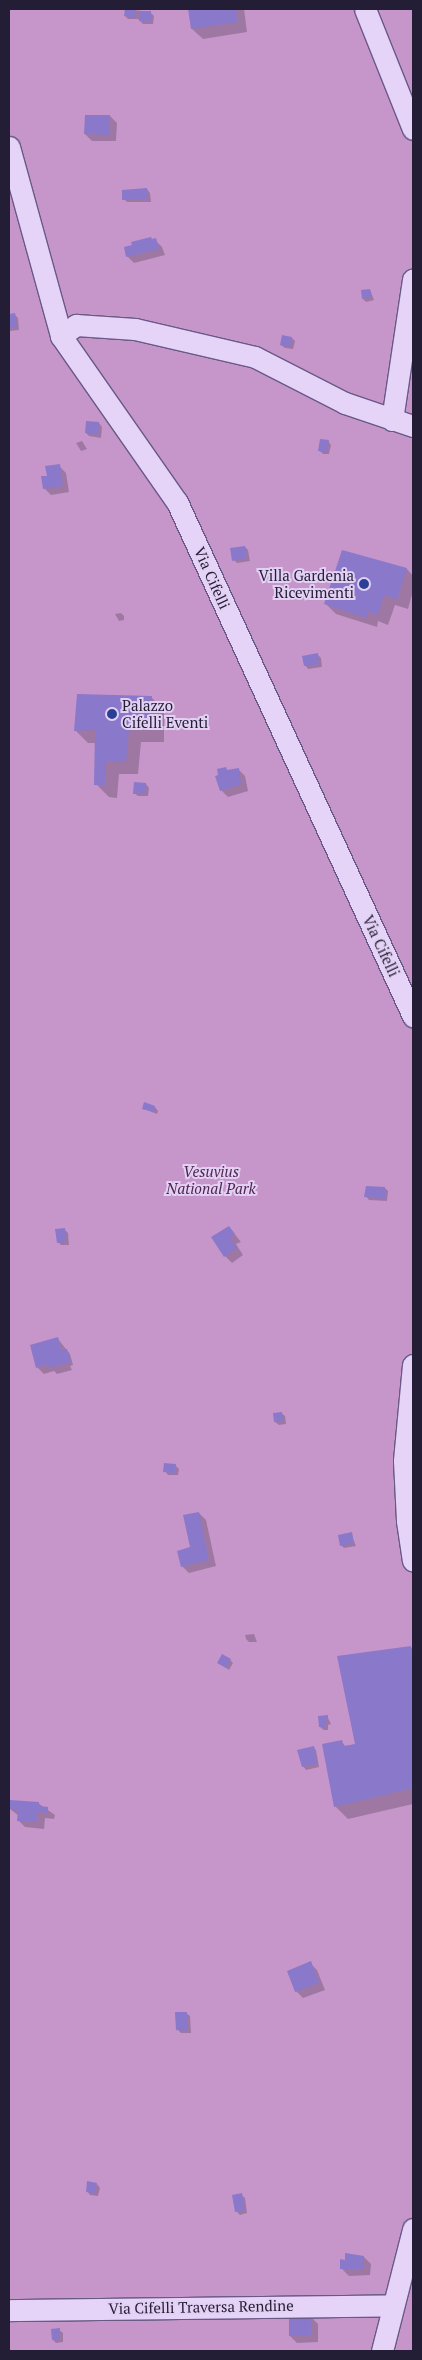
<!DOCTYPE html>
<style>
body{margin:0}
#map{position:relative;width:422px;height:2360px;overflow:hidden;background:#d7c1ed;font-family:"PT Serif",serif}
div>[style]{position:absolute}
.green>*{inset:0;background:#c696cb}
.shadow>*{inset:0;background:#0003}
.building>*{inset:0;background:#8a78ca}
.roads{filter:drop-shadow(1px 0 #685986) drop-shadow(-1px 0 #685986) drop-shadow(0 1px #685986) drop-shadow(0 -1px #685986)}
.minor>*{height:21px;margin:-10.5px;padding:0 10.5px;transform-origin:10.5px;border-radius:10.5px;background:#e6d4f8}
.dots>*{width:14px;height:14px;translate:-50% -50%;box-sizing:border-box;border:2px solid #e3d1f4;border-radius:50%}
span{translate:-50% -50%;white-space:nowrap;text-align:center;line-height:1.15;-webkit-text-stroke:4px #e3d1f4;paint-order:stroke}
.poi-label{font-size:15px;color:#241d36}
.right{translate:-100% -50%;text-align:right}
.left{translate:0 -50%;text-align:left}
.street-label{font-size:15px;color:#241d36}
.park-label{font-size:15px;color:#522450;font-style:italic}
.frame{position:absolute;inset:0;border:10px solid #241d36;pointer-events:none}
</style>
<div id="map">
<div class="green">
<i style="clip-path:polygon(9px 9px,413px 9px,413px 2351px,9px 2351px)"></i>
</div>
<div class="shadow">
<i style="clip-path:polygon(126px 9px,150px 12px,154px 16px,153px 24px,143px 24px,138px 19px,128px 19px,125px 16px)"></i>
<i style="clip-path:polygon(189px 9px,244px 9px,247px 32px,203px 39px,192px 29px)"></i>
<i style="clip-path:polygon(110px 116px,117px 123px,116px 141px,92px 141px,85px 134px)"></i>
<i style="clip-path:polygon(147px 189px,150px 193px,151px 202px,127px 202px,124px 199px)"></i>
<i style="clip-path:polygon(153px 240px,155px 240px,162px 247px,165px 255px,134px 263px,127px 256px)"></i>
<i style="clip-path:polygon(370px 290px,374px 300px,366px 302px,363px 299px)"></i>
<i style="clip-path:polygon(14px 314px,18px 318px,19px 330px,9px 331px,9px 316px)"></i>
<i style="clip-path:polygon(292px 338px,295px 341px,293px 349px,285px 348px,281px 345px)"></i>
<i style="clip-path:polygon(99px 423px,102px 427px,101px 438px,89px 436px,86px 433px)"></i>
<i style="clip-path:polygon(82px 441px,87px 449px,81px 451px,76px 443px)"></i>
<i style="clip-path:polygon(328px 441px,331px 445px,329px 454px,323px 454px,320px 451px)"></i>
<i style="clip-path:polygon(59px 466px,66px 473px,69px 492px,51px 495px,44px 488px,48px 477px)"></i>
<i style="clip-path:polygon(245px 547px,248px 550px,250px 561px,237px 563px,234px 560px)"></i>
<i style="clip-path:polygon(343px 551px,407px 569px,413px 576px,413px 591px,408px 609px,395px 605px,388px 625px,378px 621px,377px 627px,336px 614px,326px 604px)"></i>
<i style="clip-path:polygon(121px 613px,124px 616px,124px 620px,119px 621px,115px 614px)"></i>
<i style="clip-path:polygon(318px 655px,321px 658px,322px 667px,308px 669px,305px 665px)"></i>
<i style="clip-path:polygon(151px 697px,164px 710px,164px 742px,141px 742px,138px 774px,119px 774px,117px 798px,109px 797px,96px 784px,96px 743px,88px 743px,75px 730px)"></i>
<i style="clip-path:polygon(238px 769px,245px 776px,248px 791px,228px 797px,221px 790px,218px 771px)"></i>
<i style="clip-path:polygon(146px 784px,149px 788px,148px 796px,138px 796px,134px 793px)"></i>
<i style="clip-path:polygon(155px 1107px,158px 1111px,157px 1114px,144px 1109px)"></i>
<i style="clip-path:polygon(385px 1188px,388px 1191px,387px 1201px,369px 1200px,366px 1196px)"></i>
<i style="clip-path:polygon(229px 1227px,241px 1242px,236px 1244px,243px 1255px,232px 1263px,225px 1256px)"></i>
<i style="clip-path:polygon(64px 1229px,68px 1233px,69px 1245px,61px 1245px,58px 1242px)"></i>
<i style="clip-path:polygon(58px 1339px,70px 1354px,73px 1365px,70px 1366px,72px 1370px,57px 1374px,54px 1371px,44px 1374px,37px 1367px)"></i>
<i style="clip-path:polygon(281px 1413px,285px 1416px,286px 1424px,279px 1425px,275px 1422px)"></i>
<i style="clip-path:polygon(176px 1466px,179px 1469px,178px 1475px,168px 1475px,165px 1471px)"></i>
<i style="clip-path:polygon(199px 1513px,206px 1520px,216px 1566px,189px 1573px,182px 1566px,191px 1548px)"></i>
<i style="clip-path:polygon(351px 1534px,356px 1546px,344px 1548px,341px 1545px)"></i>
<i style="clip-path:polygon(254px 1634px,257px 1642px,249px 1642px,246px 1639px,245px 1635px)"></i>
<i style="clip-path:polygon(411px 1647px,413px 1650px,413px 1804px,348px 1819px,335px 1806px,341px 1741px,346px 1747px,357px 1745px,338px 1657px)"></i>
<i style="clip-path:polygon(230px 1660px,233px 1663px,229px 1670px,219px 1663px)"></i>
<i style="clip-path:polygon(327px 1716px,331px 1724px,328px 1725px,328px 1730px,324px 1730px,320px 1727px)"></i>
<i style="clip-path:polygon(313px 1747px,316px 1750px,319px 1767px,306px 1770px,303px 1766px)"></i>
<i style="clip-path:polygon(38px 1803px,55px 1815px,54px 1819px,45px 1818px,44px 1829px,25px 1827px,18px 1820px,19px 1816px,10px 1809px)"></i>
<i style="clip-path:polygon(310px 1963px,317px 1970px,325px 1990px,303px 1998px,296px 1991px)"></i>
<i style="clip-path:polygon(186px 2013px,190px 2016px,191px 2033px,181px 2033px,178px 2030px)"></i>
<i style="clip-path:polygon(97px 2184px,100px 2188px,98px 2196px,90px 2195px,87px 2191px)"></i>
<i style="clip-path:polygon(241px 2195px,245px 2198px,247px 2213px,240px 2215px,236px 2211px)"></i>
<i style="clip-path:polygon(364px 2257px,371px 2264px,370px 2275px,349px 2276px,342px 2269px,346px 2261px)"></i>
<i style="clip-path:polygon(311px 2317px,318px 2324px,318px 2342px,297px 2343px,290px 2336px)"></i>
<i style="clip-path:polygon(59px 2330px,63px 2333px,63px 2342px,56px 2343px,53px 2340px)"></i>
</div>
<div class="building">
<i style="clip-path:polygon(125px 9px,136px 9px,135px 18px,124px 16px)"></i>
<i style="clip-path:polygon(188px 9px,236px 9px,238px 22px,191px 29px)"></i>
<i style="clip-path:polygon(139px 11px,151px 11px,151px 21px,139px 21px)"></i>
<i style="clip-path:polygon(85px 115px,110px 115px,109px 135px,84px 134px)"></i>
<i style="clip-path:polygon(147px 188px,148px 199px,122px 200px,122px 190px)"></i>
<i style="clip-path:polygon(151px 237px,152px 239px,156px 238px,159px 249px,126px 257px,124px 247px,132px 245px,131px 242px)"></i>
<i style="clip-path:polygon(370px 289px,372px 297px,362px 299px,361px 290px)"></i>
<i style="clip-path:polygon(15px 313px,17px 327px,9px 328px,9px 314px)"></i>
<i style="clip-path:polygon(282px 335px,292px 337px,290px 347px,280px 345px)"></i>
<i style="clip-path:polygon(86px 421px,99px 422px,98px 435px,85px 433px)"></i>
<i style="clip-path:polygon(320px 439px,329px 440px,327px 452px,318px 451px)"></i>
<i style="clip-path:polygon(60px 464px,63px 486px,43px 489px,41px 476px,47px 476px,45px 466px)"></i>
<i style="clip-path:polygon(245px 546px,247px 558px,232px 561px,230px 548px)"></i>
<i style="clip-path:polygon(342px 550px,407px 568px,397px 600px,384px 595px,378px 615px,368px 612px,366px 618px,324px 604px)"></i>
<i style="clip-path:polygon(318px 653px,319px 664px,304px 666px,302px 656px)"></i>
<i style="clip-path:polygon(77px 694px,152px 696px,151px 729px,129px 730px,126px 762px,106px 761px,105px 785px,94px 785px,95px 730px,74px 731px)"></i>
<i style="clip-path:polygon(226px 767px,227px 770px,239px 768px,241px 784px,220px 791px,215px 776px,218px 775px,217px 769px)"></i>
<i style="clip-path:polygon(134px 782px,146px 783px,145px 794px,133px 794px)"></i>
<i style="clip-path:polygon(144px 1102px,155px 1106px,154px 1112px,142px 1109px)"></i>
<i style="clip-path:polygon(366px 1186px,385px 1187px,385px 1199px,364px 1197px)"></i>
<i style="clip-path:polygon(229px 1226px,235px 1234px,230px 1237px,237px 1248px,224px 1257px,211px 1237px)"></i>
<i style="clip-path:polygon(65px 1228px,66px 1242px,57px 1243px,55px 1229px)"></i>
<i style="clip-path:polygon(58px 1337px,62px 1351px,67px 1349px,71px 1362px,49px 1368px,48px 1364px,36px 1368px,30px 1345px)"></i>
<i style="clip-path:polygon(282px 1412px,283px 1421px,274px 1422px,273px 1413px)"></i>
<i style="clip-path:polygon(164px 1463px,176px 1464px,175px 1473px,163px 1472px)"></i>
<i style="clip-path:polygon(199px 1512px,209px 1560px,181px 1567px,177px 1551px,190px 1547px,183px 1515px)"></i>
<i style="clip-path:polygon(352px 1532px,354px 1543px,340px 1546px,338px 1535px)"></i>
<i style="clip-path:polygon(411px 1646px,413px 1788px,334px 1807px,322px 1744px,342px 1740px,344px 1746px,355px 1744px,337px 1656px)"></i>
<i style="clip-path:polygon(222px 1654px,231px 1659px,226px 1668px,217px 1663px)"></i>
<i style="clip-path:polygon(328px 1715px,328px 1721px,325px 1722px,325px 1727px,319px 1727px,318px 1716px)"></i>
<i style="clip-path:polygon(314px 1746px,317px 1764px,302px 1767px,297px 1750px)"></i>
<i style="clip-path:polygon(10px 1800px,39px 1802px,39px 1806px,48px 1807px,48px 1813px,38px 1812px,38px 1822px,17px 1821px,18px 1810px,9px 1809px)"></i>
<i style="clip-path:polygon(311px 1961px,319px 1983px,295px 1992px,287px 1971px)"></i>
<i style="clip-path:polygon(175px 2012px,187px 2012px,188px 2031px,176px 2030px)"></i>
<i style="clip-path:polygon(87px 2181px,97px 2183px,95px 2193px,86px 2192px)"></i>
<i style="clip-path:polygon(242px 2193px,245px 2210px,235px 2212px,232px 2195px)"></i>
<i style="clip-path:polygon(345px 2253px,364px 2256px,363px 2269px,340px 2269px,340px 2259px,345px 2260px)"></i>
<i style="clip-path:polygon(311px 2315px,311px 2335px,289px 2336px,289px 2316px)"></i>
<i style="clip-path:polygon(60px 2328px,60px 2339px,52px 2340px,51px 2329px)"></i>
</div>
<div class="roads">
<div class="minor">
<i style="left:365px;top:9px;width:129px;rotate:68.2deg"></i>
<i style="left:9px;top:147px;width:196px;rotate:74.6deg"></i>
<i style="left:61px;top:336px;width:203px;rotate:55.1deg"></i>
<i style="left:177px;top:502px;width:566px;rotate:65.34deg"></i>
<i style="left:61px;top:336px;width:19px;rotate:-36deg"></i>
<i style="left:76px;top:325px;width:59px;rotate:3.9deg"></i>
<i style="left:135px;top:329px;width:123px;rotate:13.1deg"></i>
<i style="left:255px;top:357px;width:101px;rotate:27.1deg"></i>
<i style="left:345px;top:403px;width:72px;rotate:18.7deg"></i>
<i style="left:392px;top:420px;width:142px;rotate:-81.5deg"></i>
<i style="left:413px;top:1365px;width:96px;rotate:95.4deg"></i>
<i style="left:404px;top:1461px;width:60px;rotate:87.1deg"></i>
<i style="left:407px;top:1521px;width:40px;rotate:81.5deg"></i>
<i style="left:9px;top:2310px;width:384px;rotate:-0.7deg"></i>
<i style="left:382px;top:2351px;width:126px;rotate:-75.7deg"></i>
</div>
</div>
<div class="dots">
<i style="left:364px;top:584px;background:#2b4094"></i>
<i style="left:112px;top:714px;background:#2b4094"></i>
</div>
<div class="poi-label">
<span class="right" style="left:354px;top:584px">Villa Gardenia<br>Ricevimenti</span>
<span class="left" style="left:122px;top:714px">Palazzo<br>Cifelli Eventi</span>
</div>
<div class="street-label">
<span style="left:212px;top:578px;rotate:66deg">Via Cifelli</span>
<span style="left:381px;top:946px;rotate:65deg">Via Cifelli</span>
<span style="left:201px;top:2307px;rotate:-1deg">Via Cifelli Traversa Rendine</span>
</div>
<div class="park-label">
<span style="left:211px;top:1180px">Vesuvius<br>National Park</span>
</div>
<div class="frame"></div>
</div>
